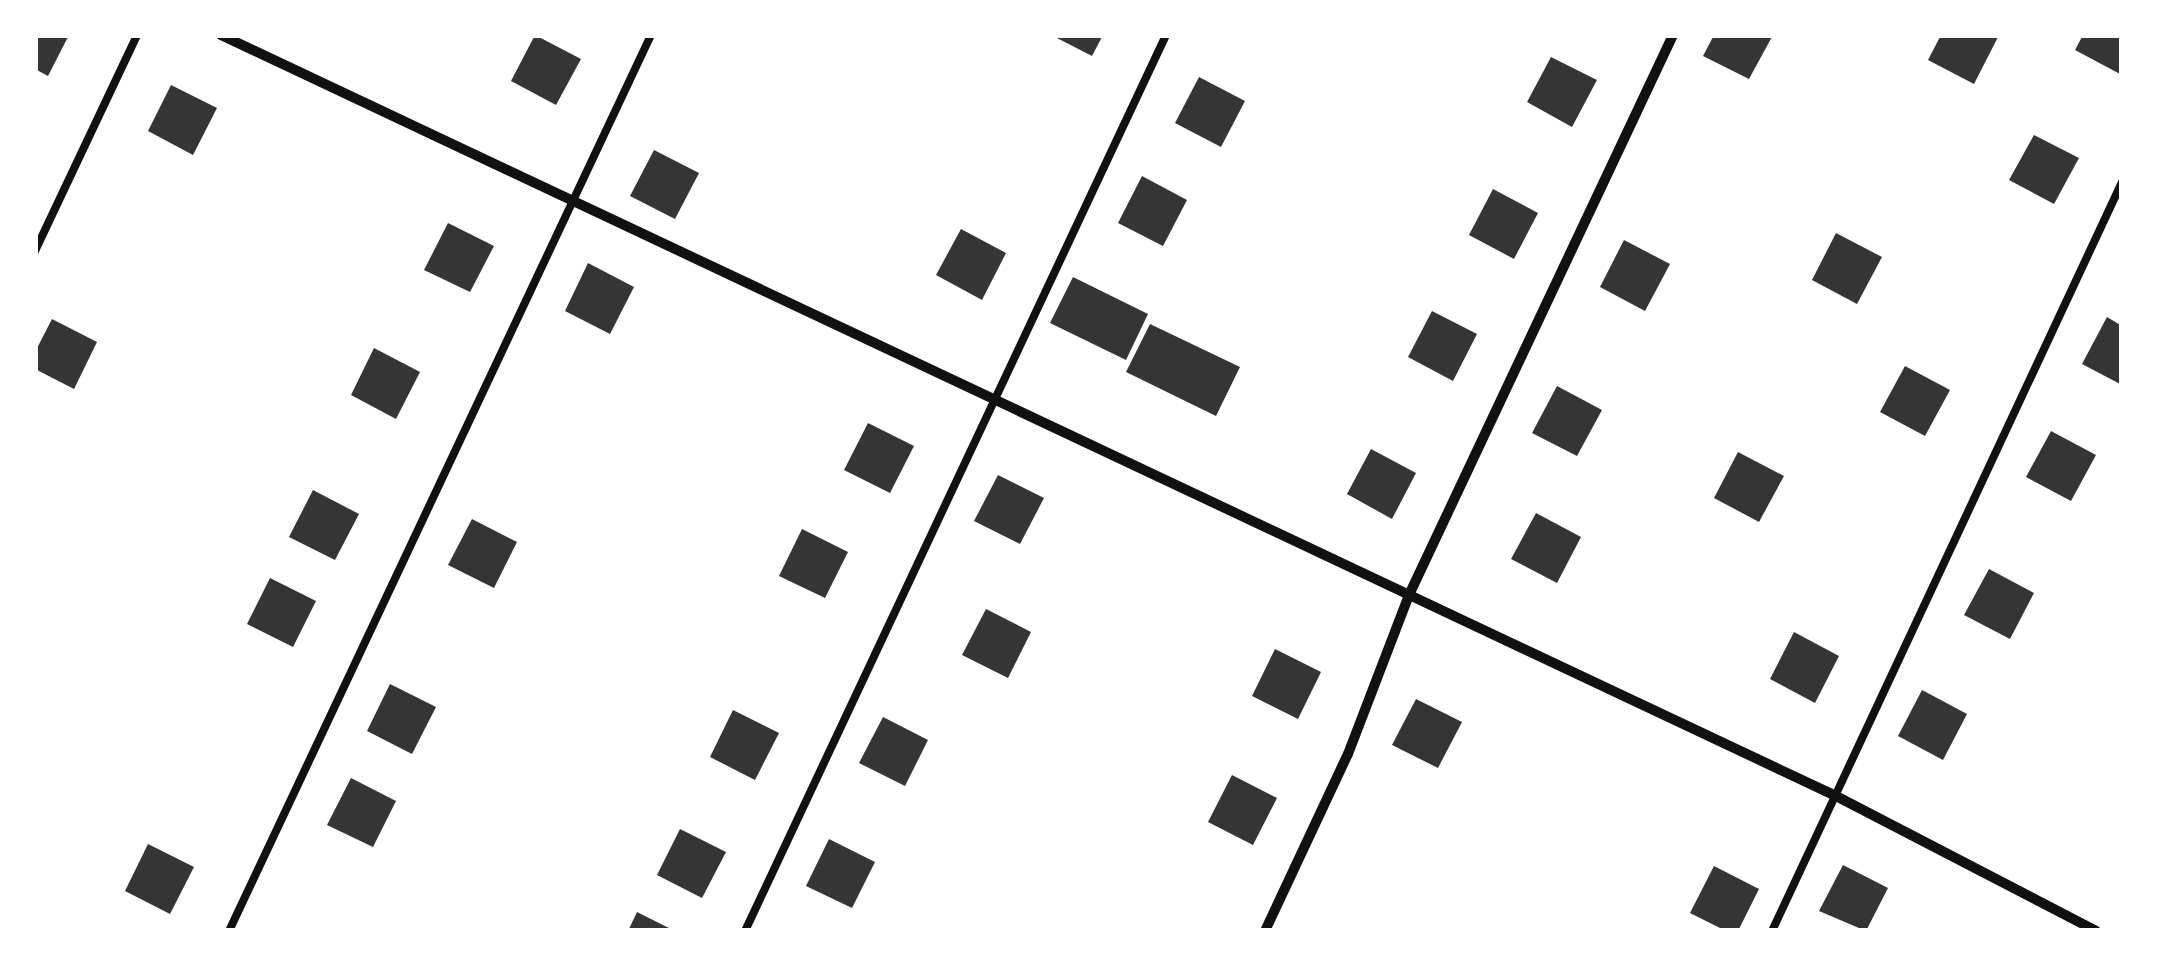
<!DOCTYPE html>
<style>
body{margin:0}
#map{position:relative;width:2157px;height:966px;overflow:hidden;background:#fff;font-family:"IBM Plex Sans",sans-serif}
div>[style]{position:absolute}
.building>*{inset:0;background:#353535}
.service>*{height:8px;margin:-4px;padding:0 4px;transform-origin:4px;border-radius:4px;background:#111}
.minor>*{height:10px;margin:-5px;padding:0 5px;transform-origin:5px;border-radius:5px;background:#111}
span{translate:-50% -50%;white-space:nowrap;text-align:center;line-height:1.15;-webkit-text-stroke:10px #fff;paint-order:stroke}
.frame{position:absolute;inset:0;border:38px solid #fff;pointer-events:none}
</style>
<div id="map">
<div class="building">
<i style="clip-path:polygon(35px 35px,69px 35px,48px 76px,35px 69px)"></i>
<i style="clip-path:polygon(535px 35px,581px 59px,556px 105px,511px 81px)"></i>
<i style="clip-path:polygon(1051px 35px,1103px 35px,1092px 56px)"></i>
<i style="clip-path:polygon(1714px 35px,1773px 35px,1749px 79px,1703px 56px)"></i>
<i style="clip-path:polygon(1941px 35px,1998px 37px,1974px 84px,1928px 60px)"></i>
<i style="clip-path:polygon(2083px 35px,2122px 35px,2120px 74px,2075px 50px)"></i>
<i style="clip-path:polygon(1551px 57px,1597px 80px,1572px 127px,1527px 102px)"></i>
<i style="clip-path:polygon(1199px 77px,1245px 101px,1221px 147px,1175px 123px)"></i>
<i style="clip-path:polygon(171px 85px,217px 108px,193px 155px,148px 131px)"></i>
<i style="clip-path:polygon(2034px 135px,2079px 158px,2054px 204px,2009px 180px)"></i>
<i style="clip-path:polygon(654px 150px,699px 173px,675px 219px,630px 196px)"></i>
<i style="clip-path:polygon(1142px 176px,1187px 200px,1163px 246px,1118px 223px)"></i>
<i style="clip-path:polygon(1493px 189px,1538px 213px,1514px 259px,1469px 235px)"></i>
<i style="clip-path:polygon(448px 223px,494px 246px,470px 292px,424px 270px)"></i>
<i style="clip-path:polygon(961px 229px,1006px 253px,982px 300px,936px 275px)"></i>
<i style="clip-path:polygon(1836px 233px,1882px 257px,1857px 304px,1812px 280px)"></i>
<i style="clip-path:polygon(1624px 240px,1670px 264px,1645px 311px,1600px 287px)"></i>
<i style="clip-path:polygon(588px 263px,634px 287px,610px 334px,565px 311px)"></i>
<i style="clip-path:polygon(1073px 277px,1148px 314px,1126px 360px,1050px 323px)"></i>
<i style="clip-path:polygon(1432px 311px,1477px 334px,1453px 381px,1408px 357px)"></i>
<i style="clip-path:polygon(2107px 317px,2122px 326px,2122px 385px,2082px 364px)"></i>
<i style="clip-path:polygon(52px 319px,97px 342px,74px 389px,35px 369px,35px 352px)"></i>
<i style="clip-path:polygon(1150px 324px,1240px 367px,1216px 416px,1126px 372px)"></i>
<i style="clip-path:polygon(374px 348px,420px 372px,396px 419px,351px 395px)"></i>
<i style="clip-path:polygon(1905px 366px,1950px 390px,1925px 436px,1880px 412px)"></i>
<i style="clip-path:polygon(1557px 386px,1602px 410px,1577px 456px,1532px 433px)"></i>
<i style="clip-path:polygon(868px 423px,914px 446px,890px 493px,844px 470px)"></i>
<i style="clip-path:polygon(2051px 431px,2096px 455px,2071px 501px,2026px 477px)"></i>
<i style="clip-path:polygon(1371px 449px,1416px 473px,1392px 519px,1347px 494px)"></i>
<i style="clip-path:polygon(1738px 452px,1784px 476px,1759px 522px,1714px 498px)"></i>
<i style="clip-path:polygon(998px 475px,1044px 498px,1020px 544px,974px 521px)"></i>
<i style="clip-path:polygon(313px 490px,359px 514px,335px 560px,289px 537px)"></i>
<i style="clip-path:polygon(1536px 513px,1581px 537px,1557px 583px,1511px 559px)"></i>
<i style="clip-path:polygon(472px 519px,517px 542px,494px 588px,448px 565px)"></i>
<i style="clip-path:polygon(802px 529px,848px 552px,825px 598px,779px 576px)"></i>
<i style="clip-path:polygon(1989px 569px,2034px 593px,2010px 639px,1964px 615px)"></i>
<i style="clip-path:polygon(270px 578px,316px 601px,293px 647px,247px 624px)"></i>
<i style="clip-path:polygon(986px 609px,1031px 632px,1008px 678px,962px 655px)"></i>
<i style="clip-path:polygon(1794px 632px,1839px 656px,1815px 703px,1770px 679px)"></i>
<i style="clip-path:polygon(1275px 649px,1321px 672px,1298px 719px,1252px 696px)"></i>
<i style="clip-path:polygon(390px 684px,436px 707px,412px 754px,367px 731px)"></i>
<i style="clip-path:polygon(1922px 690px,1967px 714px,1943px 760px,1898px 736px)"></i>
<i style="clip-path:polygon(1416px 699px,1462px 722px,1438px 768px,1392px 745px)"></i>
<i style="clip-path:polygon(733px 710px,779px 733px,755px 780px,710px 757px)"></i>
<i style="clip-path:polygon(883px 717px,928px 740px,905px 786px,859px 763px)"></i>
<i style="clip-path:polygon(1232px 775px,1277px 798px,1253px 845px,1208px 822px)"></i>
<i style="clip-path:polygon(351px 778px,396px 801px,373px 847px,327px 825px)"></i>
<i style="clip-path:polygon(680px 829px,726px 852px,702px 898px,657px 875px)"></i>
<i style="clip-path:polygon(829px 839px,875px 862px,852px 908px,806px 886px)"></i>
<i style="clip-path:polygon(148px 844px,194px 867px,170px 914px,125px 891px)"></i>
<i style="clip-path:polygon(1843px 865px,1888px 888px,1866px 931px,1819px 911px)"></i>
<i style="clip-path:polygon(1714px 866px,1759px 889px,1738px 931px,1726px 931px,1690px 913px)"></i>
<i style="clip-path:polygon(637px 912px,675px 931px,628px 931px)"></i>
</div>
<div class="service">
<i style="left:35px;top:251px;width:239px;rotate:-64.7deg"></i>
<i style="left:229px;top:931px;width:990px;rotate:-64.78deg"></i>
<i style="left:745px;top:931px;width:990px;rotate:-64.83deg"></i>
<i style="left:1772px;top:931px;width:827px;rotate:-64.95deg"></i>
</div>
<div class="minor">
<i style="left:221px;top:35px;width:1785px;rotate:25.23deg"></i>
<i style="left:1836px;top:796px;width:293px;rotate:27.4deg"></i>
<i style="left:1265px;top:931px;width:195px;rotate:-64.9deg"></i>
<i style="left:1348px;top:754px;width:170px;rotate:-69deg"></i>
<i style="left:1409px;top:595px;width:619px;rotate:-64.76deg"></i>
</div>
<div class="frame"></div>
</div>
